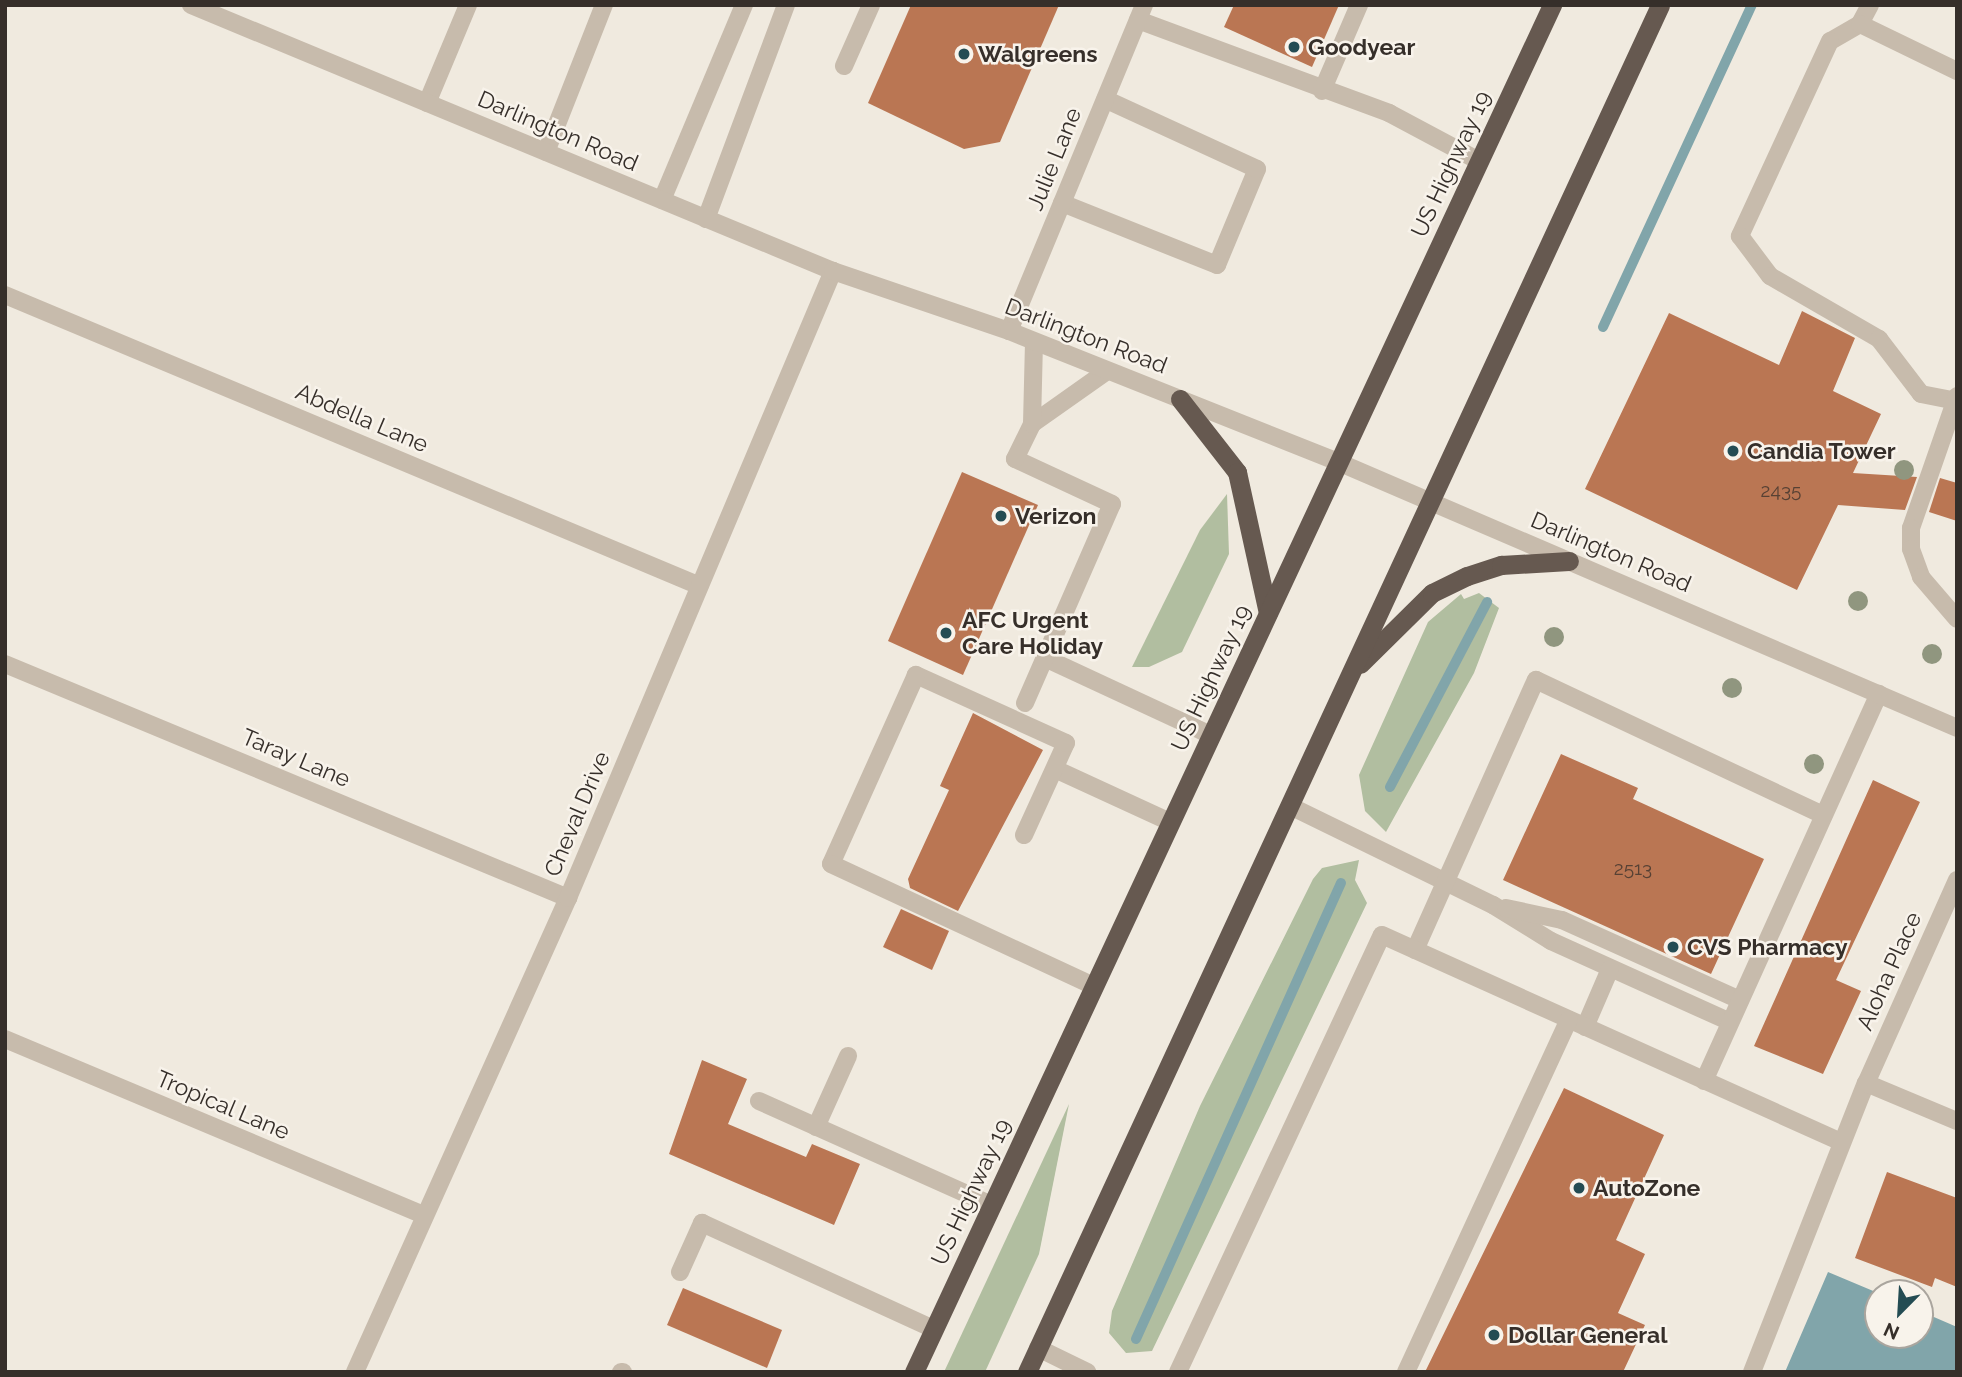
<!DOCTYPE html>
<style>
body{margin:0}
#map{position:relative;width:1962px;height:1377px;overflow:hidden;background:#f0eadf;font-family:Raleway,sans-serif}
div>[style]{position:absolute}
.green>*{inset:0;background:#b1bea0}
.water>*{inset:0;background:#81a5aa}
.stream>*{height:10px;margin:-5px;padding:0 5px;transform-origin:5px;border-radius:5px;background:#81a5aa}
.building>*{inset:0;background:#ba7653}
.service>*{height:18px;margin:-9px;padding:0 9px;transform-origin:9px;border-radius:9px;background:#c7bbac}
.minor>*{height:18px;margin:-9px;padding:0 9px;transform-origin:9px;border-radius:9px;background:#c7bbac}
.tertiary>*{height:18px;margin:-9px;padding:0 9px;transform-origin:9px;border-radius:9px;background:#c7bbac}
.trunk>*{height:19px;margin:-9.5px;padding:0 9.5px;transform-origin:9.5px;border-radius:9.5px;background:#665950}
.trees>*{width:20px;height:20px;margin:-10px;border-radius:50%;background:#90967f}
.dots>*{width:19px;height:19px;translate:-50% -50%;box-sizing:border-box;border:4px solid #f8f3eb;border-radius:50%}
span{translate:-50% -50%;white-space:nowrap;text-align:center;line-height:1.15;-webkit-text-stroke:5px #f8f3eb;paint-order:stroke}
.number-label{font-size:19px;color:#574134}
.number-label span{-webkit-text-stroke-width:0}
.poi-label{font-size:23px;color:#362f2a;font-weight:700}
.left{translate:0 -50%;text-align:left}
.street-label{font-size:23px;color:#362f2a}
.frame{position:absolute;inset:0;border:7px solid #362f2a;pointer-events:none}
.north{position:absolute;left:1864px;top:1279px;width:70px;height:70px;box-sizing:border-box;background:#f8f3eb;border:2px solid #aaa59e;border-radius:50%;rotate:204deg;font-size:19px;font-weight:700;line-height:28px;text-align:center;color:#362f2a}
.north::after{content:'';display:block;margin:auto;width:24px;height:32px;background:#244c53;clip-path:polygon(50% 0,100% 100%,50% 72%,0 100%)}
</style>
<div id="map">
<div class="green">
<i style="clip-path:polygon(1227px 494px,1229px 554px,1182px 652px,1149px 667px,1132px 667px,1200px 530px)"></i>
<i style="clip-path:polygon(1479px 593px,1499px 608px,1474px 673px,1386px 832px,1365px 811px,1359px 775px,1428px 622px,1461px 594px,1464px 599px)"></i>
<i style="clip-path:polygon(1359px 860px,1355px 880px,1367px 903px,1152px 1351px,1126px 1353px,1109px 1333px,1112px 1311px,1200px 1106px,1313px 879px,1322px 868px)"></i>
<i style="clip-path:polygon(1069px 1104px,1039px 1254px,985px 1372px,944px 1372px)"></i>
</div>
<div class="water">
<i style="clip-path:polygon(1828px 1272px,1878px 1293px,1878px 1335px,1920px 1335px,1920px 1311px,1957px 1327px,1957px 1372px,1785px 1372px)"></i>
</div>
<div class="stream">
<i style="left:1603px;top:327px;width:355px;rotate:-65.2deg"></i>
<i style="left:1390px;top:787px;width:209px;rotate:-62.3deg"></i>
<i style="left:1136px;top:1339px;width:500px;rotate:-65.8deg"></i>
</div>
<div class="building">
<i style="clip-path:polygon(911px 5px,1059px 5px,1000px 142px,964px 149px,868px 103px)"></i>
<i style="clip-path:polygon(1234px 5px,1339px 5px,1312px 67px,1224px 27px)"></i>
<i style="clip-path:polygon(1802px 311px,1855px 338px,1833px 391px,1881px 414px,1853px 473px,1917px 477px,1905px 510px,1838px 505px,1797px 590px,1585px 489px,1669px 313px,1779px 365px)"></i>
<i style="clip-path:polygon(962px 472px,1038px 505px,963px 675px,888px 641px)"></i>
<i style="clip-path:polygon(1940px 478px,1957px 483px,1957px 521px,1929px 512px)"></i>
<i style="clip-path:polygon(973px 713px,1043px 750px,958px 911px,910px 888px,908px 879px,949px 790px,940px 786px)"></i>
<i style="clip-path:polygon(1561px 754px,1638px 788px,1633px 799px,1764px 859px,1711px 974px,1503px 880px)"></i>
<i style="clip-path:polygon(1873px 780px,1920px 802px,1836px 980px,1861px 991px,1823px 1074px,1754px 1046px)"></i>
<i style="clip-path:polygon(901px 909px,949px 931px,932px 970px,883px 947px)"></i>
<i style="clip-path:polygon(702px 1060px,747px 1079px,728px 1124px,806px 1157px,812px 1144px,860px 1164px,834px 1225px,669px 1154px)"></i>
<i style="clip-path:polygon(1564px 1088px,1664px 1135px,1616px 1240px,1645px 1254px,1618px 1313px,1645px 1325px,1623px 1372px,1425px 1372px)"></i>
<i style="clip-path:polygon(1887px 1172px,1957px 1198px,1957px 1287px,1935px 1278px,1932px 1287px,1855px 1258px)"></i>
<i style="clip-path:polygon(683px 1288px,782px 1330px,767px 1368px,667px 1325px)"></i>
</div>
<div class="service">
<i style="left:1870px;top:5px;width:21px;rotate:118deg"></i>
<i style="left:1860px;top:24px;width:34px;rotate:150deg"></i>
<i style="left:1830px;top:41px;width:215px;rotate:114.8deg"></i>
<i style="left:1740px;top:236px;width:50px;rotate:53.1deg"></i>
<i style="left:1770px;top:276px;width:126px;rotate:30deg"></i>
<i style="left:1879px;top:339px;width:69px;rotate:52.6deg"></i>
<i style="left:1921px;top:394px;width:37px;rotate:11deg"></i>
<i style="left:1138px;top:20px;width:268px;rotate:20.3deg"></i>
<i style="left:1389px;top:113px;width:102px;rotate:28.1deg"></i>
<i style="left:1860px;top:24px;width:108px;rotate:25.9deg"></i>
<i style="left:844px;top:66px;width:67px;rotate:-66.1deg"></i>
<i style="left:1322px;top:91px;width:94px;rotate:-66.7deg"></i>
<i style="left:427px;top:103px;width:106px;rotate:-67.3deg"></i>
<i style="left:546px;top:152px;width:158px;rotate:-68.5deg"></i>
<i style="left:662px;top:200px;width:212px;rotate:-67.2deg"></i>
<i style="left:1062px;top:203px;width:167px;rotate:21.8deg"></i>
<i style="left:1217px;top:265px;width:104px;rotate:-67.4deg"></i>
<i style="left:1257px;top:169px;width:167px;rotate:-155.3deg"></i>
<i style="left:706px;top:219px;width:228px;rotate:-69.5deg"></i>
<i style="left:1957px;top:396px;width:140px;rotate:109.2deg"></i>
<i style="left:1911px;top:528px;width:21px;rotate:90deg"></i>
<i style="left:1911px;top:549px;width:30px;rotate:70deg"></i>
<i style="left:1921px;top:577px;width:55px;rotate:49.4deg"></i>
<i style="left:1032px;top:424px;width:92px;rotate:-35.2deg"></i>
<i style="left:1045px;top:658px;width:183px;rotate:24.9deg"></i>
<i style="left:1025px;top:703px;width:217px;rotate:-66.4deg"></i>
<i style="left:1112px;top:504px;width:107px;rotate:-155.1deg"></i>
<i style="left:1015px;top:459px;width:39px;rotate:-64deg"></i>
<i style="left:1032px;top:424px;width:82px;rotate:-88.6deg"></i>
<i style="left:1055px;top:769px;width:127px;rotate:24.7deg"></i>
<i style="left:1290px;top:806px;width:226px;rotate:26deg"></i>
<i style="left:1493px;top:905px;width:68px;rotate:31.8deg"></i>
<i style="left:1551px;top:941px;width:196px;rotate:24.3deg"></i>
<i style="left:1024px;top:835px;width:101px;rotate:-65.5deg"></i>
<i style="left:1066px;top:743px;width:165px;rotate:-155.6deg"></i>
<i style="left:916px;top:675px;width:207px;rotate:114.2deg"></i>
<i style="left:831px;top:864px;width:290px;rotate:24.9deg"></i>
<i style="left:1506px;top:908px;width:57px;rotate:12.1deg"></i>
<i style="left:1562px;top:920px;width:195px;rotate:24.2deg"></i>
<i style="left:1415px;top:950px;width:296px;rotate:-65.9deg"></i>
<i style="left:1536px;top:680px;width:317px;rotate:25.2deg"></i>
<i style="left:1585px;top:1027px;width:63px;rotate:-66.7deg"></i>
<i style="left:1704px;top:1081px;width:425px;rotate:-65.7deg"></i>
<i style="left:759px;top:1101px;width:254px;rotate:24.1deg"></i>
<i style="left:816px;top:1127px;width:78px;rotate:-65.7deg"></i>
<i style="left:680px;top:1272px;width:54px;rotate:-65.8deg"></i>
<i style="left:702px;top:1223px;width:255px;rotate:24.6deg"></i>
<i style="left:1038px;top:1348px;width:55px;rotate:26.1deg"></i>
<i style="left:621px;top:1372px;width:2px"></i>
<i style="left:1178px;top:1372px;width:482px;rotate:-65deg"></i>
<i style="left:1382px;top:935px;width:504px;rotate:24.27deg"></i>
<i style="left:1406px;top:1372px;width:388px;rotate:-65.2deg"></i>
<i style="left:1752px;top:1372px;width:311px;rotate:-68.5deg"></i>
</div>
<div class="minor">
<i style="left:5px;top:295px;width:753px;rotate:22.72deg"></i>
<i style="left:1009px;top:331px;width:353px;rotate:-67.5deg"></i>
<i style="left:5px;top:664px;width:610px;rotate:22.57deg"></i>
<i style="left:1957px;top:880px;width:222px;rotate:114.1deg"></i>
<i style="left:1866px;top:1083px;width:99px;rotate:22.7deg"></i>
<i style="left:5px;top:1039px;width:454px;rotate:22.8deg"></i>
<i style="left:355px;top:1372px;width:520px;rotate:-65.8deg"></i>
<i style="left:568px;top:898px;width:681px;rotate:-67.09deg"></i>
</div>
<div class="tertiary">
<i style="left:191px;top:5px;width:695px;rotate:22.51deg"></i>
<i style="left:833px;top:271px;width:186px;rotate:18.8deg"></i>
<i style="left:1009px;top:331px;width:354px;rotate:21.7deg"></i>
<i style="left:1338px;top:462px;width:674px;rotate:23.25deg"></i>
</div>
<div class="trunk">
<i style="left:1180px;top:399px;width:93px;rotate:52deg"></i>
<i style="left:1237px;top:472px;width:144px;rotate:77.6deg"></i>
<i style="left:1360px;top:664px;width:101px;rotate:-44.6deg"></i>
<i style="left:1432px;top:593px;width:39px;rotate:-26deg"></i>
<i style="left:1467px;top:576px;width:36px;rotate:-18deg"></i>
<i style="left:1501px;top:565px;width:68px;rotate:-3.4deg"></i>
<i style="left:914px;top:1372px;width:1509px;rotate:-64.98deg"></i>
<i style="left:1027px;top:1372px;width:1506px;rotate:-65.15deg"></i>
</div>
<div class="trees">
<i style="left:1904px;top:470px"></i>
<i style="left:1858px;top:601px"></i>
<i style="left:1554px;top:637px"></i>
<i style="left:1932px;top:654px"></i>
<i style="left:1732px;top:688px"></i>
<i style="left:1814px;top:764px"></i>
</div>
<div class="dots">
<i style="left:1294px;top:47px;background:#244c53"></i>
<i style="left:964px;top:54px;background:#244c53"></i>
<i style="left:1733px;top:451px;background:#244c53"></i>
<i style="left:1001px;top:516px;background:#244c53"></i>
<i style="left:946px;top:633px;background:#244c53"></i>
<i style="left:1673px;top:947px;background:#244c53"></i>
<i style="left:1579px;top:1188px;background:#244c53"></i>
<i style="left:1494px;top:1335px;background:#244c53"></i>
</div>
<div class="number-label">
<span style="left:1781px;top:491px">2435</span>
<span style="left:1633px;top:869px">2513</span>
</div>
<div class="poi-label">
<span class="left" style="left:1308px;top:47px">Goodyear</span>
<span class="left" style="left:978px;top:54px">Walgreens</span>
<span class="left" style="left:1747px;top:451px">Candia Tower</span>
<span class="left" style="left:1015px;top:516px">Verizon</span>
<span class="left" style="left:962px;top:633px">AFC Urgent<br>Care Holiday</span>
<span class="left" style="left:1687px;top:947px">CVS Pharmacy</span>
<span class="left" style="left:1593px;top:1188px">AutoZone</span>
<span class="left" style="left:1508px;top:1335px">Dollar General</span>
</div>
<div class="street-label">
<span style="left:558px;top:131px;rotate:23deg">Darlington Road</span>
<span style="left:1054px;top:159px;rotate:-68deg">Julie Lane</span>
<span style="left:1451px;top:164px;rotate:-65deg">US Highway 19</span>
<span style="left:1086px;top:336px;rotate:21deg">Darlington Road</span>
<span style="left:362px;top:418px;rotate:23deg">Abdella Lane</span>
<span style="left:1611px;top:552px;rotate:23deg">Darlington Road</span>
<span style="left:1211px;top:678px;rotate:-65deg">US Highway 19</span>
<span style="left:296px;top:758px;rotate:23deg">Taray Lane</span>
<span style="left:577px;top:814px;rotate:-67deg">Cheval Drive</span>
<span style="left:1889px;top:971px;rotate:-66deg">Aloha Place</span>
<span style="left:223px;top:1105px;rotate:23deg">Tropical Lane</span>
<span style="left:971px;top:1192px;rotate:-65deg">US Highway 19</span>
</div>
<div class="frame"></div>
<div class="north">N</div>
</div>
